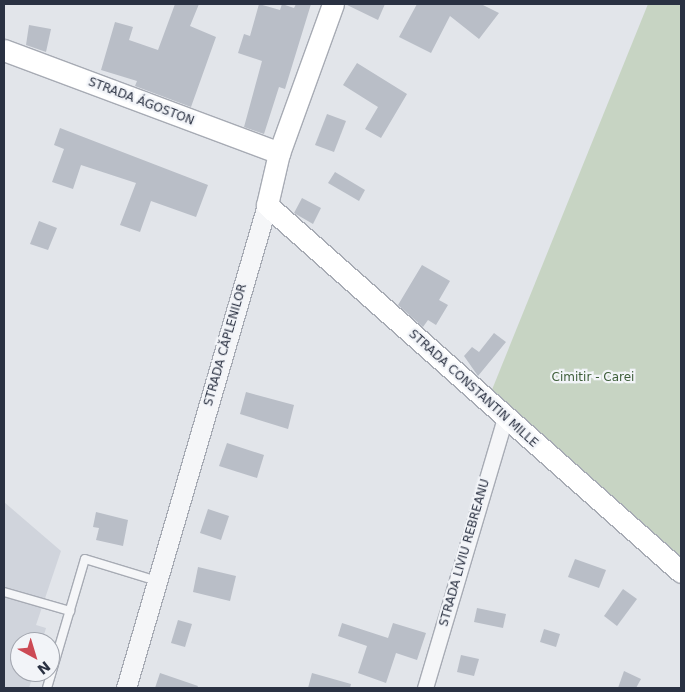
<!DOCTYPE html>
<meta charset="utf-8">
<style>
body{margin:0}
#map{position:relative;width:685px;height:692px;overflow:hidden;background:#e2e5ea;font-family:"DejaVu Sans",sans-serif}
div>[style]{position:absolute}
.built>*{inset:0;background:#d0d4dc}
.green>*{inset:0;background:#c7d4c3}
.building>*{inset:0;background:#b9bec7}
.roads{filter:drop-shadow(1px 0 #a7abb4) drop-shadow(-1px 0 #a7abb4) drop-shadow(0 1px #a7abb4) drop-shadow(0 -1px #a7abb4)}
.service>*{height:8px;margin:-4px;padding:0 4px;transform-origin:4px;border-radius:4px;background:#f5f6f8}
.minor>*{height:15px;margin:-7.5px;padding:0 7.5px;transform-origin:7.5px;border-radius:7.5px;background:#f5f6f8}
.tertiary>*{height:19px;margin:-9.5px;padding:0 9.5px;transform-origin:9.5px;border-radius:9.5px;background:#f5f6f8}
.secondary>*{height:21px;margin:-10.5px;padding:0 10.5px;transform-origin:10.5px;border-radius:10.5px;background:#fff}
span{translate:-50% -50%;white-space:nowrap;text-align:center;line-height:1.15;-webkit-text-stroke:4.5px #f2f4f8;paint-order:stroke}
.street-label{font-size:12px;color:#2a3142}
.park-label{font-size:12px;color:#3d5d38}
.frame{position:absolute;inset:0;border:5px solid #2a3142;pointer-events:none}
.north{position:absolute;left:10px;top:632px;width:50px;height:50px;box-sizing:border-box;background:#f2f4f8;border:1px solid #a2a6af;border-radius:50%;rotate:141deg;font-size:14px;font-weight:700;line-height:20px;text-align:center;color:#2a3142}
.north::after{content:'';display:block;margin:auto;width:18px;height:22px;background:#cc4a55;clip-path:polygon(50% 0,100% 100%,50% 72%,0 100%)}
</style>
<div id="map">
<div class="built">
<i style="clip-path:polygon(4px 502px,61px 551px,36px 625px,46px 628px,42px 642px,20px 642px,20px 672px,34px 672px,29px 688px,4px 688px)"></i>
</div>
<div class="green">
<i style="clip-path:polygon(648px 4px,681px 4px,681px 578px,487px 402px)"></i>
</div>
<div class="building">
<i style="clip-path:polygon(175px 4px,199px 4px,190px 26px,216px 37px,191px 107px,135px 86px,137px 81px,101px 70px,115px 22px,133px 27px,129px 40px,158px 50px)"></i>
<i style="clip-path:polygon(259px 4px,280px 10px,282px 4px,294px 8px,296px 4px,311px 4px,285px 89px,279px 87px,264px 134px,244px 127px,262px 61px,238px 53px,244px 34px,250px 36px)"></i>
<i style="clip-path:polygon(345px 4px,385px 4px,378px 20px)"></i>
<i style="clip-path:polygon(417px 4px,481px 4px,499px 13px,479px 39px,450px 16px,431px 53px,399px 37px)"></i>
<i style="clip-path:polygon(29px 25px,51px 29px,46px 52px,26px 45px)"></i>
<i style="clip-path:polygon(357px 63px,407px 94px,381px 138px,365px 129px,378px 107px,343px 85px)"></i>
<i style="clip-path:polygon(327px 114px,346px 121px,334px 152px,315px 145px)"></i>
<i style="clip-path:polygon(60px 128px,208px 185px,196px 217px,151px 201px,140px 232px,120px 225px,136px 183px,81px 165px,73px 189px,52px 182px,64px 149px,54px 145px)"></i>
<i style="clip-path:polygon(335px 172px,365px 190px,359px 201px,328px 183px)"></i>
<i style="clip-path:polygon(302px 198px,321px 208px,313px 224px,294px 213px)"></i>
<i style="clip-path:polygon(39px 221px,57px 228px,48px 250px,30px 244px)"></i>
<i style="clip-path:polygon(422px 265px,450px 281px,439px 300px,448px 305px,436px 325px,428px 320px,423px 327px,398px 305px)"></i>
<i style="clip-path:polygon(494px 333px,506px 342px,478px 376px,464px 356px,472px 347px,479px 352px)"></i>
<i style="clip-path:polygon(246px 392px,294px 405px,288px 429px,240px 414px)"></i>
<i style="clip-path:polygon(227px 443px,264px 455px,257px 478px,219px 466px)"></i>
<i style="clip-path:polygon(208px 509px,229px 516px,221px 540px,200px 533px)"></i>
<i style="clip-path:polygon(96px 512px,128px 520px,123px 546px,96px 540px,99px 528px,93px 527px)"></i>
<i style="clip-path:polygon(575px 559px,606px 570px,599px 588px,568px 577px)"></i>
<i style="clip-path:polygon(198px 567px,236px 576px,230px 601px,193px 592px)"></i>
<i style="clip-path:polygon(623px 589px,637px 599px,617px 626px,604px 616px)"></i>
<i style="clip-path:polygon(477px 608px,506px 614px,503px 628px,474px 622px)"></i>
<i style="clip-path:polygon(178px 620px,192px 624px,185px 647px,171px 643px)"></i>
<i style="clip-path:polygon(342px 623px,388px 638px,393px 623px,426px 633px,417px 660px,396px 653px,386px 683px,358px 673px,367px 646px,338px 636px)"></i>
<i style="clip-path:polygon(544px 629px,560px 634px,556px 647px,540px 642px)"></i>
<i style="clip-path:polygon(461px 655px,479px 659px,474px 676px,457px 672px)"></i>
<i style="clip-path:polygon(624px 671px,641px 679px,636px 688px,618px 688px)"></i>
<i style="clip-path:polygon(160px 673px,198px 686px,197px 688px,155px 688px)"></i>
<i style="clip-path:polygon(312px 673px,351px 684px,350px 688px,308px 688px)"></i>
</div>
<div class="roads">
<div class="service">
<i style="left:4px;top:592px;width:69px;rotate:16.1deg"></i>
<i style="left:47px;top:688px;width:134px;rotate:-73.6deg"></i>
<i style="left:85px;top:559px;width:75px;rotate:17deg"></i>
</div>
<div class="minor">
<i style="left:425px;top:688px;width:282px;rotate:-73.5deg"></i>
</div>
<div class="tertiary">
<i style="left:126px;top:688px;width:503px;rotate:-73.73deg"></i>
</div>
<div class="secondary">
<i style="left:333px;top:4px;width:158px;rotate:109.9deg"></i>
<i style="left:279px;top:153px;width:53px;rotate:103deg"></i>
<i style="left:267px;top:205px;width:553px;rotate:41.56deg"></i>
<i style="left:4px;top:50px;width:294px;rotate:20.5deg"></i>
</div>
</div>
<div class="street-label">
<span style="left:141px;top:102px;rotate:21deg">STRADA ÁGOSTON</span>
<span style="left:226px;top:345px;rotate:-74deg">STRADA CĂPLENILOR</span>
<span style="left:473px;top:389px;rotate:42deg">STRADA CONSTANTIN MILLE</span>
<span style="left:465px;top:553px;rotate:-74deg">STRADA LIVIU REBREANU</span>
</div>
<div class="park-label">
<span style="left:593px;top:378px">Cimitir - Carei</span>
</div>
<div class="frame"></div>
<div class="north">N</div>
</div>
